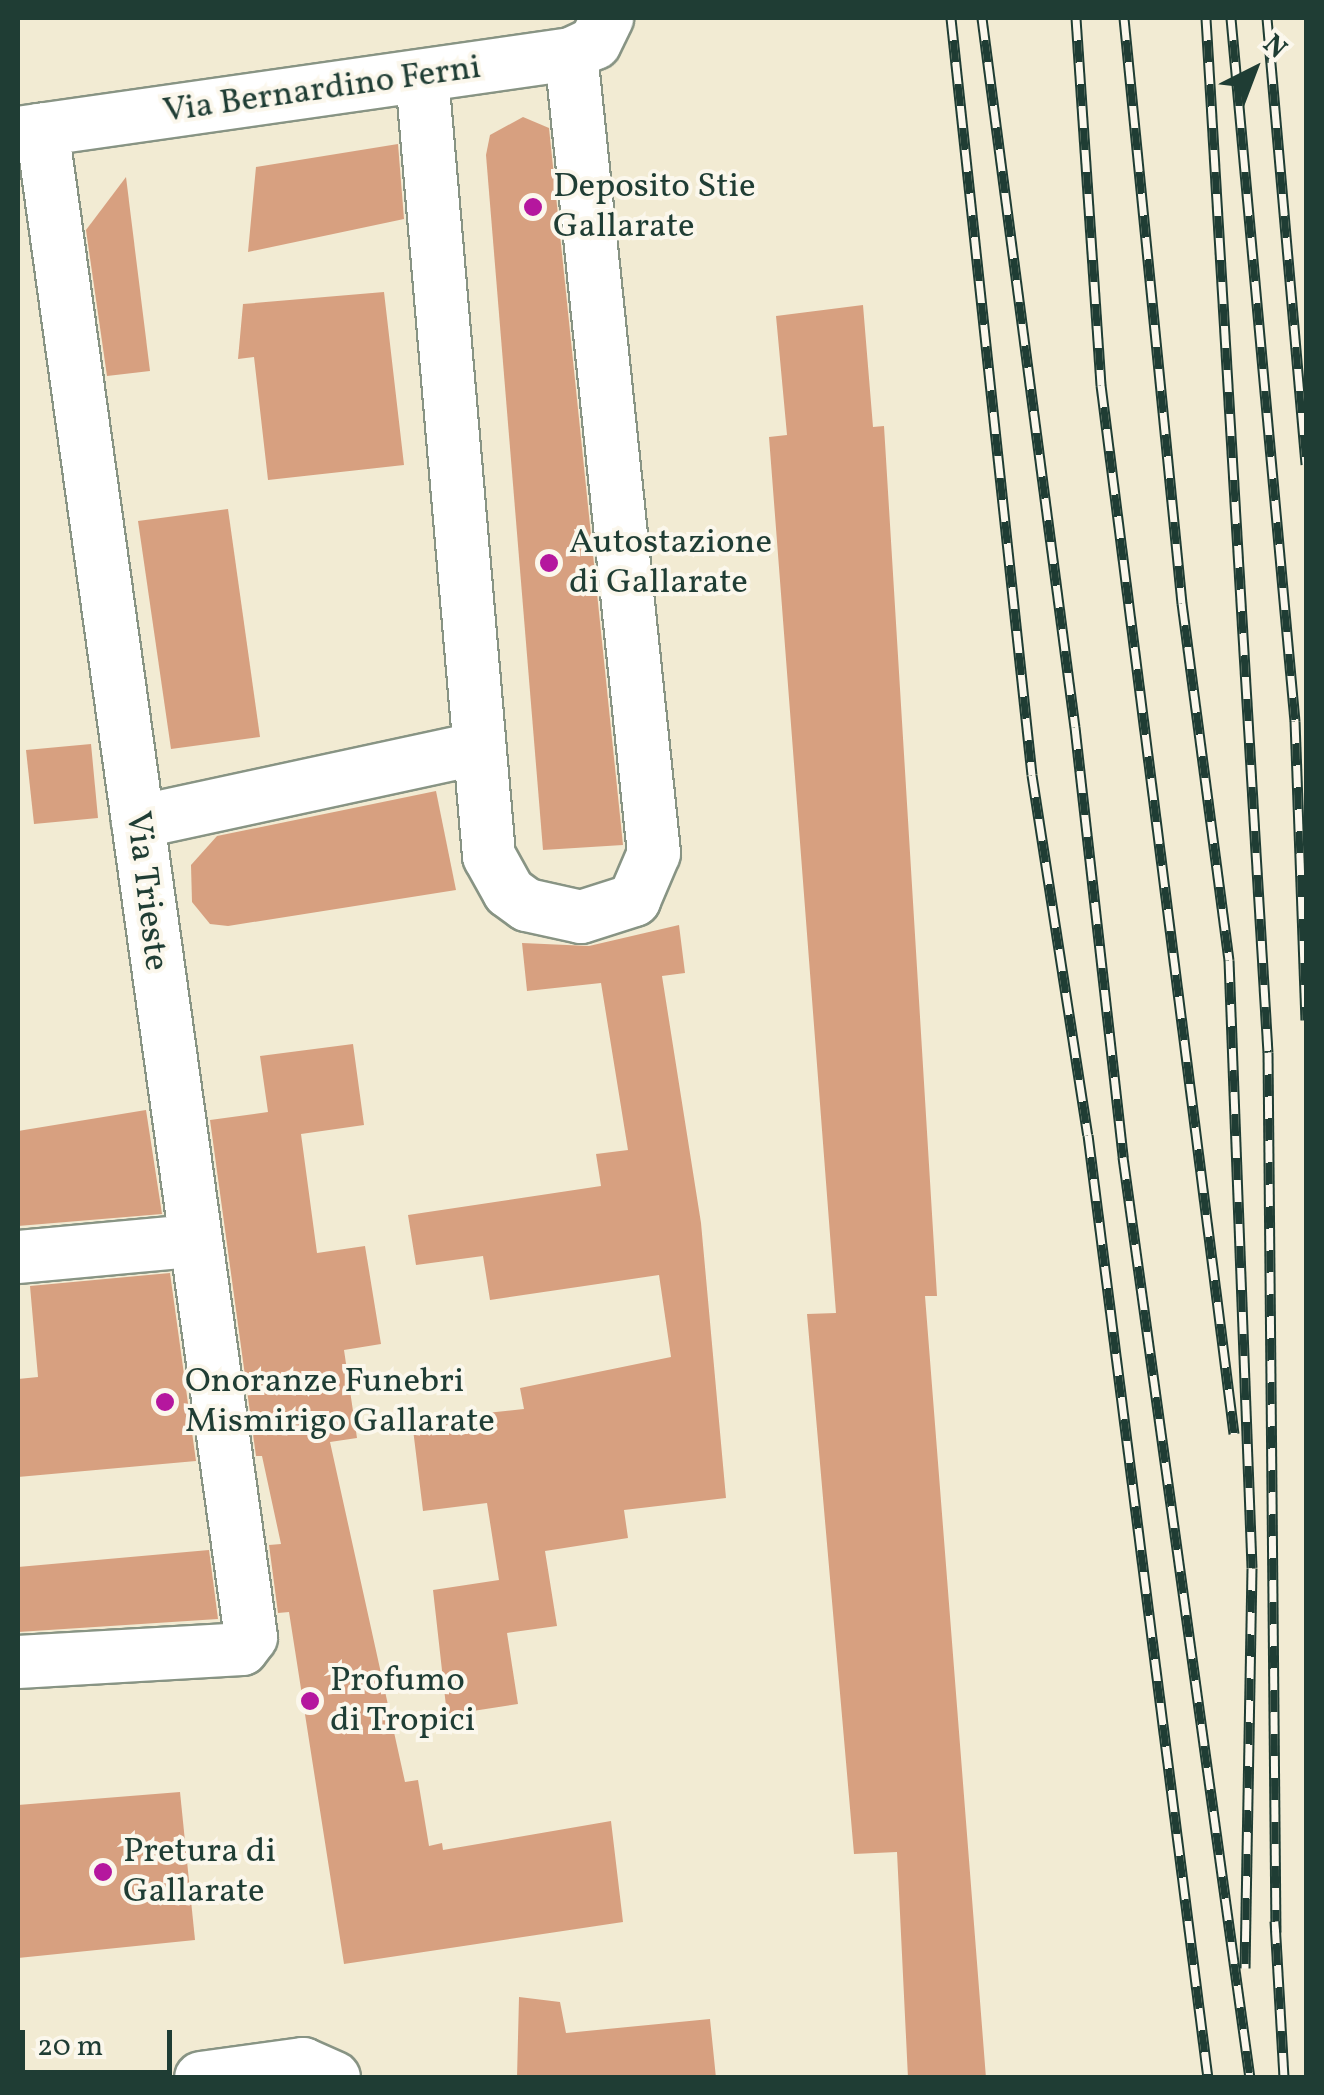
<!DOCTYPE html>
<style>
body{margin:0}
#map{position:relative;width:1324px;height:2095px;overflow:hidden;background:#f2ebd3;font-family:Vollkorn,serif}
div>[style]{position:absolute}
.building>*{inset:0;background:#d7a080}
.roads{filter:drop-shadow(2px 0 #889484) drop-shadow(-2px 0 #889484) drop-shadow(0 2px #889484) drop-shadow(0 -2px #889484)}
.minor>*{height:52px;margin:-26px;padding:0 26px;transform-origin:26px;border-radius:26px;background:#fff}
.rail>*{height:11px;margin-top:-5.5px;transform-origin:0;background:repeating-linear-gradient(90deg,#fbf7ec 0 22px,#1f3d34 0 44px);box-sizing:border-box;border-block:2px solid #1f3d34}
.dots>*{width:28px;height:28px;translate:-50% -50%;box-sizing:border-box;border:5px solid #fbf7ec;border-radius:50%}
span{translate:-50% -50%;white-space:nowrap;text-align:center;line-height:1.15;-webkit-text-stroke:8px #fbf7ec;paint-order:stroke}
.street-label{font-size:35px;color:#1f3d34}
.poi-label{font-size:35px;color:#1f3d34}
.left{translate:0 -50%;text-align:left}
.frame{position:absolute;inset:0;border:20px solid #1f3d34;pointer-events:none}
.north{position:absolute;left:1204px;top:20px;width:100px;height:100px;-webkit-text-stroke:8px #fbf7ec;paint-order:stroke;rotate:42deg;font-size:28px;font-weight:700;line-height:40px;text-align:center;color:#1f3d34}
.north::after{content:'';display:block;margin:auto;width:35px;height:45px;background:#1f3d34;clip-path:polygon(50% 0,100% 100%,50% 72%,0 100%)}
.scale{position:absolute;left:20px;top:2030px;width:152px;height:45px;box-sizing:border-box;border:5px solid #1f3d34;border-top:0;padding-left:12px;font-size:30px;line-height:35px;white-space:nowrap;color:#1f3d34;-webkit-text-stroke:8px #fbf7ec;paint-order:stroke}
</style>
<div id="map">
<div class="building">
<i style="clip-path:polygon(523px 117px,549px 128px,623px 845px,543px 850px,486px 155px,490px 135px)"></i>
<i style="clip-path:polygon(398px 144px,404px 219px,248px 252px,256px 167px)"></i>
<i style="clip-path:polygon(126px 177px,150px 371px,107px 376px,86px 230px)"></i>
<i style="clip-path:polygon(384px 292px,404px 465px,268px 480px,254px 357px,238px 359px,243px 304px)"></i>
<i style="clip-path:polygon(863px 305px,873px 427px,884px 426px,937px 1296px,925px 1296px,986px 2078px,908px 2078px,897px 1852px,854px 1854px,807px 1314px,836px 1313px,769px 437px,787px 435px,776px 316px)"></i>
<i style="clip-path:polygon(228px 509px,260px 737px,171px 749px,138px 521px)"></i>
<i style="clip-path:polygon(91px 744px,98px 818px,34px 824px,26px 750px)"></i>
<i style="clip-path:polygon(436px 791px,456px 890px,228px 926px,210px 924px,192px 902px,191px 865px,217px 836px)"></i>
<i style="clip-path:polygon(679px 925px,685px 973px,662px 976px,701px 1223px,726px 1498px,624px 1510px,628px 1538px,545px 1551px,557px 1626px,507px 1633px,518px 1704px,447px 1715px,433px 1590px,499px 1580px,487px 1503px,423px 1511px,412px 1421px,524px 1409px,520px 1388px,671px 1357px,659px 1275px,490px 1300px,483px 1256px,416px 1265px,408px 1215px,601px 1186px,596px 1154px,628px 1150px,601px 983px,527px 991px,522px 943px,589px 946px)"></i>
<i style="clip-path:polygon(353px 1044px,364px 1125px,301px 1134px,317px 1253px,365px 1246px,381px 1344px,344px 1350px,357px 1438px,330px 1442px,405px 1782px,418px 1780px,429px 1846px,442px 1843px,443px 1850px,611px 1821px,623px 1922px,344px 1964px,289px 1612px,278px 1613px,269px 1545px,281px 1544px,262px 1456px,256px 1456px,210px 1120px,268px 1112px,260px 1056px)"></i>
<i style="clip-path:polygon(146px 1110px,162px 1214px,18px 1226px,18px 1131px)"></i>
<i style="clip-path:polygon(170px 1273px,196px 1461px,18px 1477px,18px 1379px,38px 1377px,30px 1286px)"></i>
<i style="clip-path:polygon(209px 1550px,218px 1619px,18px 1632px,18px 1567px)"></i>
<i style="clip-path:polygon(180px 1792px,195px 1940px,18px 1958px,18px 1805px)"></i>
<i style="clip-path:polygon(519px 1997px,560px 2002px,566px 2033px,710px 2019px,716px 2078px,517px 2078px)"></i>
</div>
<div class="roads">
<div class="minor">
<i style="left:422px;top:77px;width:782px;rotate:85.08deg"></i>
<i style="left:489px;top:856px;width:41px;rotate:60.9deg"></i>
<i style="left:509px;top:892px;width:22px;rotate:36deg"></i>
<i style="left:527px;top:905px;width:55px;rotate:12.5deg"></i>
<i style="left:581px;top:917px;width:56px;rotate:-17.8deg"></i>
<i style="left:634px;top:900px;width:51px;rotate:-66.9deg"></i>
<i style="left:654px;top:853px;width:803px;rotate:-95.93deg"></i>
<i style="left:18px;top:133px;width:559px;rotate:-8.13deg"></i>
<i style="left:571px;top:54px;width:26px;rotate:-25deg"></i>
<i style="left:595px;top:43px;width:28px;rotate:-64deg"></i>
<i style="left:138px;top:822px;width:347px;rotate:-12.2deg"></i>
<i style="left:18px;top:1257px;width:174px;rotate:-5.3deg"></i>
<i style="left:18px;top:1662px;width:224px;rotate:-3.3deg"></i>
<i style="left:242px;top:1649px;width:15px;rotate:-53deg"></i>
<i style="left:251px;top:1637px;width:1522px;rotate:-97.89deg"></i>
<i style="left:201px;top:2078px;width:103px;rotate:-7.8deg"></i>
<i style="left:303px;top:2064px;width:34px;rotate:24deg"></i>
</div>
</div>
<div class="rail">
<i style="left:951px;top:18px;width:761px;rotate:83.89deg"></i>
<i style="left:1032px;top:775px;width:364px;rotate:81.2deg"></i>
<i style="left:1088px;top:1135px;width:951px;rotate:82.75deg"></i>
<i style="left:982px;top:18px;width:715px;rotate:82.53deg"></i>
<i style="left:1075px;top:727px;width:433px;rotate:83.6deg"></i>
<i style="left:1123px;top:1157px;width:930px;rotate:82.15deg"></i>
<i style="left:1076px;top:18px;width:368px;rotate:86.1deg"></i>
<i style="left:1101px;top:385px;width:1057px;rotate:82.77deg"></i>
<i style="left:1124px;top:18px;width:588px;rotate:84.34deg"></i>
<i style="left:1182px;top:603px;width:360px;rotate:82.5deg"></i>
<i style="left:1229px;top:960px;width:608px;rotate:87.83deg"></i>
<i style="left:1252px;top:1568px;width:400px;rotate:91deg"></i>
<i style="left:1206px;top:18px;width:1036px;rotate:86.57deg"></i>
<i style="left:1268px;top:1052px;width:880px;rotate:89.48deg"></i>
<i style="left:1231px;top:18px;width:706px;rotate:84.8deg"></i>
<i style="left:1295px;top:721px;width:299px;rotate:87.9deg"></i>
<i style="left:1267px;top:18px;width:448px;rotate:85deg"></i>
<i style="left:1275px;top:1921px;width:157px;rotate:86.7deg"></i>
</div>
<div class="dots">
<i style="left:533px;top:207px;background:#b5179e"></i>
<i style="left:549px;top:563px;background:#b5179e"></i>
<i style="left:165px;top:1402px;background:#b5179e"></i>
<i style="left:310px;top:1701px;background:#b5179e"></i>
<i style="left:103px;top:1872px;background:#b5179e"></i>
</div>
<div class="street-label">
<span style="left:322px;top:90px;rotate:-8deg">Via Bernardino Ferni</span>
<span style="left:146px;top:891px;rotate:83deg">Via Trieste</span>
</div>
<div class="poi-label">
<span class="left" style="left:553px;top:207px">Deposito Stie<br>Gallarate</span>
<span class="left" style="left:569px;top:563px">Autostazione<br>di Gallarate</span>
<span class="left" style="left:185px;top:1402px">Onoranze Funebri<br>Mismirigo Gallarate</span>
<span class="left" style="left:330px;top:1701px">Profumo<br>di Tropici</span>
<span class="left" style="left:123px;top:1872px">Pretura di<br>Gallarate</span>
</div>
<div class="frame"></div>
<div class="north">N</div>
<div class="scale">20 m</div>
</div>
